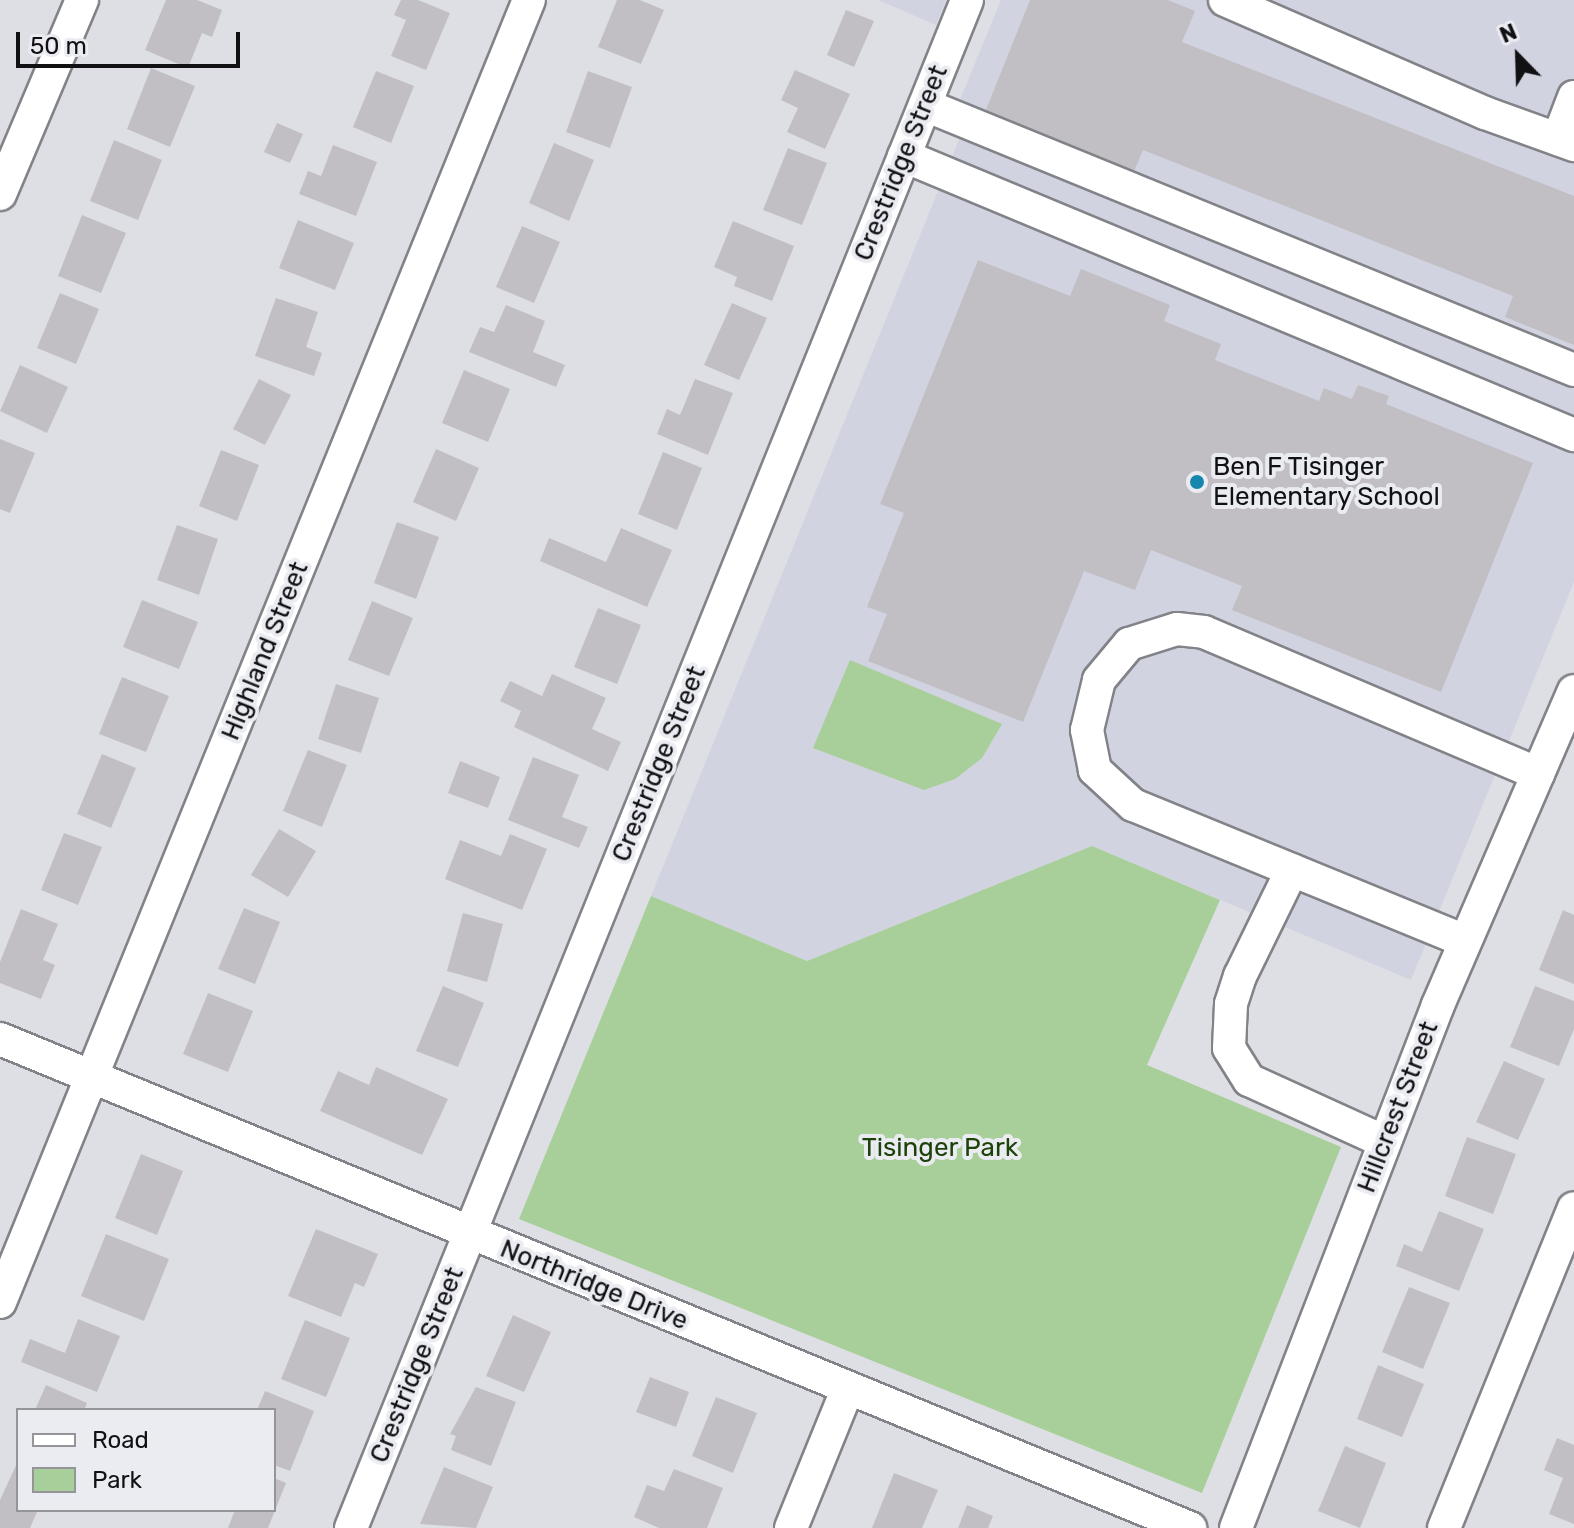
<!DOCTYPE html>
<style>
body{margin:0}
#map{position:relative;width:1574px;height:1528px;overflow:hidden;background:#dedfe5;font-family:Rubik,sans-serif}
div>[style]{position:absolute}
.built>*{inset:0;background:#d1d3e0}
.green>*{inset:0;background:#a8cf99}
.building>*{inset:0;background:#c1bfc4}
.roads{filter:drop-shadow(2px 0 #828388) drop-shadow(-2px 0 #828388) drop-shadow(0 2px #828388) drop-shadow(0 -2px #828388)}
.minor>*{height:32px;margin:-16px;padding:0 16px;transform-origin:16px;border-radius:16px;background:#fff}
.dots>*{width:22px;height:22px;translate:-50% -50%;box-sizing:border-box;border:4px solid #ebecf2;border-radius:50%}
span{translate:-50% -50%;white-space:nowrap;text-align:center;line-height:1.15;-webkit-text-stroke:8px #ebecf2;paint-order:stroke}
.street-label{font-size:26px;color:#111113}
.poi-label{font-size:26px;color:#111113}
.left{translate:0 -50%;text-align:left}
.park-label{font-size:26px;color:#1e4308}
.legend{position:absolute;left:16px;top:1408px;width:260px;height:104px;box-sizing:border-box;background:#ebecf2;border:2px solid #949499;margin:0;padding:10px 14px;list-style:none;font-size:24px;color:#111113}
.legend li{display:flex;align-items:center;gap:16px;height:40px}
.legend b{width:40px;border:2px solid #949499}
.north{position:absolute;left:1478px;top:16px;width:80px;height:80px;-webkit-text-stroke:6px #ebecf2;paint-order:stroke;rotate:337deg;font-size:22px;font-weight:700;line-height:32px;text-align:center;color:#111113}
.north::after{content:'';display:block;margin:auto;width:28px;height:36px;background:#111113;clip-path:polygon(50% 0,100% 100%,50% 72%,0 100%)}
.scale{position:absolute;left:16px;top:32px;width:224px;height:36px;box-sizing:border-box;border:4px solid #111113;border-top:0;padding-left:10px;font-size:24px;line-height:28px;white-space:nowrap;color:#111113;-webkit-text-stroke:6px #ebecf2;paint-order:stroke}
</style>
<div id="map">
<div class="built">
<i style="clip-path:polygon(878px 0,946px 0,936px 25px)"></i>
<i style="clip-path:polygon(1001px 0,1574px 0,1574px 360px,957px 107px)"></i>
<i style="clip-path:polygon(960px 137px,1574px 383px,1574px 582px,1411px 980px,1092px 846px,807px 961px,651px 896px)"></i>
</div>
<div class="green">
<i style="clip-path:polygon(850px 660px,1002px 724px,982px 758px,955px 779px,924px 790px,813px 748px)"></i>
<i style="clip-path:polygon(1092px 846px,1220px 900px,1147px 1065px,1341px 1147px,1202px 1493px,519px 1219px,651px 896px,807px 961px)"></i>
</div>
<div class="building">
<i style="clip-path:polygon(166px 0,197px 0,222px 10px,212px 37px,202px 33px,188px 68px,145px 50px)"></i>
<i style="clip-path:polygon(401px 0,418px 0,450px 13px,426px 70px,391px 56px,406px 20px,394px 15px)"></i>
<i style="clip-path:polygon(617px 0,640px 0,664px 10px,641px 64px,598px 47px)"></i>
<i style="clip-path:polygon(1030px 0,1168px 0,1195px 11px,1182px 42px,1574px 196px,1574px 345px,1505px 317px,1513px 296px,1143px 150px,1132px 176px,983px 117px)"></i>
<i style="clip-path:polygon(846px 10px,874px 21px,854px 67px,827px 55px)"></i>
<i style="clip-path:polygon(151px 68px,195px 86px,170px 147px,127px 129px)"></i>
<i style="clip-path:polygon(795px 70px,850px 94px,825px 149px,787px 132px,798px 108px,781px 100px)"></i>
<i style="clip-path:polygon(376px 71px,414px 86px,391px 143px,353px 127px)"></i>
<i style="clip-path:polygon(588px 71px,632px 87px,610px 148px,566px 132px)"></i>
<i style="clip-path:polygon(277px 123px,303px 134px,290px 163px,264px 152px)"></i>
<i style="clip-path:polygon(114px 140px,162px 160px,138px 220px,90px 201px)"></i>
<i style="clip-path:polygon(554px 143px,594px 160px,569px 221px,529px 203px)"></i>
<i style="clip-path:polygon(333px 145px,377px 162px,356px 216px,299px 194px,308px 171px,321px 176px)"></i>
<i style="clip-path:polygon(788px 148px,827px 163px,802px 225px,763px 210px)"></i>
<i style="clip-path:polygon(82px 215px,126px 233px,101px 293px,58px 276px)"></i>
<i style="clip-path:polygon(298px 220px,354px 243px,335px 290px,279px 268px)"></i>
<i style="clip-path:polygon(733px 221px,794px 246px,772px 301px,734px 286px,737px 277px,714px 267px)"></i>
<i style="clip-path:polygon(522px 226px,560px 242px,534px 303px,496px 287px)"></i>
<i style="clip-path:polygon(978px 260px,1070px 296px,1081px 269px,1170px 305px,1164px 321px,1221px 344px,1215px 360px,1319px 401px,1324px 388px,1352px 399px,1358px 385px,1389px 396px,1386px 404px,1533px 463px,1441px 692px,1232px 610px,1242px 586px,1151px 550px,1135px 590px,1084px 571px,1023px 722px,868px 661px,887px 614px,867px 607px,904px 513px,880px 504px)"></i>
<i style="clip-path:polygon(60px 293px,99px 309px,76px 364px,37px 348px)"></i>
<i style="clip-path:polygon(276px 298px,318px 312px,306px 347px,322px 353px,314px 376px,255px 356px)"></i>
<i style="clip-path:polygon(732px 303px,767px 318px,739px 380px,704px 365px)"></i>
<i style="clip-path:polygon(506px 305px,545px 321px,533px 352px,565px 365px,556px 387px,469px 352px,480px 327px,494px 332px)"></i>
<i style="clip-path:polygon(20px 365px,68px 387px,47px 433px,0 411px)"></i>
<i style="clip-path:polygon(464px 370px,510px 389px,488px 442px,442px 423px)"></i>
<i style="clip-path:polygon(259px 379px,291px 395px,265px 445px,233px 429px)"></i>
<i style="clip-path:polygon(695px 379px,733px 393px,708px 455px,657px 434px,667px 409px,680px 415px)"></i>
<i style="clip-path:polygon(0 439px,35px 453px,10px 513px,0 509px)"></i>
<i style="clip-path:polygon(436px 449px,479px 468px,456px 521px,413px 502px)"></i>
<i style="clip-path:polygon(221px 450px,259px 465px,237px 521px,199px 506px)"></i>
<i style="clip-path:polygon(663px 452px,702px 468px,677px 530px,638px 514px)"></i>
<i style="clip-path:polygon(397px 522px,439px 537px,416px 599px,374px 583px)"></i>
<i style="clip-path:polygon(177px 525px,218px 539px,199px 595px,157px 580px)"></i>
<i style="clip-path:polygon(621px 528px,672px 550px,647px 607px,540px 561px,549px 538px,606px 562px)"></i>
<i style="clip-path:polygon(142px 600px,198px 622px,179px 669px,123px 647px)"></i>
<i style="clip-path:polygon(372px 601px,413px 618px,389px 676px,348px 660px)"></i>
<i style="clip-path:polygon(598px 608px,641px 625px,617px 684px,574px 667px)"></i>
<i style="clip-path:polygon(552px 674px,606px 698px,592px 729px,621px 742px,608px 771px,514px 727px,521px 711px,500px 701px,510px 681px,542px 696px)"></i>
<i style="clip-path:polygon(122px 677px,169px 696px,146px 752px,99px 734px)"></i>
<i style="clip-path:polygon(336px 684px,379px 698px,361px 753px,318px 739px)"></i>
<i style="clip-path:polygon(308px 750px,347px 765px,322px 827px,283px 811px)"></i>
<i style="clip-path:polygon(102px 754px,136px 768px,111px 828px,77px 814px)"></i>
<i style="clip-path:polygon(533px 757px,579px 775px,562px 817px,588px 827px,579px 848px,508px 820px)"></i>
<i style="clip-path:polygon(460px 761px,500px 777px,488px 808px,448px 793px)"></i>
<i style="clip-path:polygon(279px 829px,316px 851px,288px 897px,251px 875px)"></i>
<i style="clip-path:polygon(64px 833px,102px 847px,78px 905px,41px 890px)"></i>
<i style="clip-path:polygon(510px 834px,547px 849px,522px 910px,445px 879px,460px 840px,501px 856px)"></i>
<i style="clip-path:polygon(244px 908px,280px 922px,255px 984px,218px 969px)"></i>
<i style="clip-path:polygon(21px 909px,58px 924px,43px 960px,55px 965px,41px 999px,0 983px,0 962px)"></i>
<i style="clip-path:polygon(1563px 910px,1574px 915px,1574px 984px,1539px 970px)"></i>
<i style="clip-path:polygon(463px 913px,503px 924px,487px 982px,447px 971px)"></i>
<i style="clip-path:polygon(443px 986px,484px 1003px,458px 1067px,416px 1051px)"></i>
<i style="clip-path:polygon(1535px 986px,1574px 1001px,1574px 1029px,1559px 1066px,1510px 1047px)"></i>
<i style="clip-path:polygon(208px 993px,253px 1011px,228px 1072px,183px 1054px)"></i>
<i style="clip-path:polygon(1504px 1061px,1545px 1079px,1518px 1140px,1476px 1122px)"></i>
<i style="clip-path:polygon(376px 1067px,448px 1099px,422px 1155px,320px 1111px,338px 1071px,369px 1085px)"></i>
<i style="clip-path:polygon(1467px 1137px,1516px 1154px,1493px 1214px,1445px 1196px)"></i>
<i style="clip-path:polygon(141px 1154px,183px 1171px,157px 1235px,115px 1218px)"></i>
<i style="clip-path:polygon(1439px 1211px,1484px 1229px,1459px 1291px,1396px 1266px,1404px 1244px,1422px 1252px)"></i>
<i style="clip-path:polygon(316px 1229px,378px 1254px,364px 1287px,355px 1283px,341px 1317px,288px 1296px)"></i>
<i style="clip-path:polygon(106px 1234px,169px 1259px,144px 1321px,81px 1296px)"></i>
<i style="clip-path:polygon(1409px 1287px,1450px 1303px,1423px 1369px,1382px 1352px)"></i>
<i style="clip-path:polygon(513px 1315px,551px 1332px,524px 1392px,486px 1376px)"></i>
<i style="clip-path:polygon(78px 1319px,120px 1336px,97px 1392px,21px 1362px,30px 1339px,65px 1353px)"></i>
<i style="clip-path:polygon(305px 1320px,350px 1338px,326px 1397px,281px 1379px)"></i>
<i style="clip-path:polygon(1378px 1365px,1424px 1384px,1402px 1437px,1357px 1419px)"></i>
<i style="clip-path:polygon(650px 1377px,689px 1392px,676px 1427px,636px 1412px)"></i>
<i style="clip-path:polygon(46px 1385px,87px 1403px,84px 1410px,35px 1410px)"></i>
<i style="clip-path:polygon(476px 1387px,516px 1402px,491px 1466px,451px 1450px,456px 1436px,450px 1434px)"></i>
<i style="clip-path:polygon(265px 1391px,314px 1411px,290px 1471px,274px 1465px,274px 1410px,257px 1410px)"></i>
<i style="clip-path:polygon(716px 1397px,757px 1413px,733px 1473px,692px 1456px)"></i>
<i style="clip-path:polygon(1557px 1438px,1574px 1445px,1574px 1524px,1549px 1514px,1563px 1478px,1544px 1470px)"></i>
<i style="clip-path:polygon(1345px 1446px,1386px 1463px,1360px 1528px,1318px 1511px)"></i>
<i style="clip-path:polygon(18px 1461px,18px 1510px,38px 1510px,30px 1528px,0 1528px,0 1500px)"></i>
<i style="clip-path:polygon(444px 1467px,493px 1487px,476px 1528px,420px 1524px)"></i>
<i style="clip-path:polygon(674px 1469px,723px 1488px,707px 1528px,659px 1528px,634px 1517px,647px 1485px,664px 1491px)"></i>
<i style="clip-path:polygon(894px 1473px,938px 1490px,922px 1528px,872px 1528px)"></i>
<i style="clip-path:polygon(274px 1478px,286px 1483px,268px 1528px,228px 1528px,235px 1510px,274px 1510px)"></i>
<i style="clip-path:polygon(967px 1505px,993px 1516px,988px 1528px,958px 1528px)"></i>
</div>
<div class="roads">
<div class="minor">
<i style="left:1225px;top:0;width:283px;rotate:23.5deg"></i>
<i style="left:1485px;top:113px;width:95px;rotate:19.8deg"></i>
<i style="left:925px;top:105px;width:701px;rotate:22.21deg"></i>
<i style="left:1558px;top:139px;width:45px;rotate:-69.1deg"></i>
<i style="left:904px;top:156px;width:726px;rotate:22.61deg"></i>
<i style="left:0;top:194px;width:211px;rotate:-67.1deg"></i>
<i style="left:1292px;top:870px;width:118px;rotate:116.1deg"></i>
<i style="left:1240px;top:976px;width:29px;rotate:108deg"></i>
<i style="left:1231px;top:1004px;width:44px;rotate:92.6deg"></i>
<i style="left:1229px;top:1048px;width:38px;rotate:58deg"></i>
<i style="left:1249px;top:1080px;width:149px;rotate:24.5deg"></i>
<i style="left:1465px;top:941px;width:359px;rotate:-157.7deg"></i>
<i style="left:1133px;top:805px;width:52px;rotate:-137.4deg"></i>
<i style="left:1095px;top:770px;width:41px;rotate:-101.3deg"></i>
<i style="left:1087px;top:730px;width:51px;rotate:-76.5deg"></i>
<i style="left:1099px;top:680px;width:47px;rotate:-50.2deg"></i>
<i style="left:1129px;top:644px;width:50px;rotate:-17.4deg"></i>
<i style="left:1177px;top:629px;width:27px;rotate:6deg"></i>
<i style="left:1204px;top:632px;width:363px;rotate:23deg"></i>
<i style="left:0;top:1039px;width:1287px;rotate:22.34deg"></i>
<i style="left:0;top:1302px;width:1405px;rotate:-67.89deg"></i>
<i style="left:351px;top:1528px;width:1647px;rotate:-68.04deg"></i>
<i style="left:791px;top:1528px;width:149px;rotate:-67.9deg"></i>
<i style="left:1236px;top:1528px;width:561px;rotate:-68.88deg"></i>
<i style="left:1438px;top:1005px;width:342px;rotate:-66.6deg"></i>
<i style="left:1444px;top:1528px;width:345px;rotate:-67.9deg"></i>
</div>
</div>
<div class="dots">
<i style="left:1197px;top:482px;background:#1786ad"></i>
</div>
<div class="street-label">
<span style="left:901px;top:163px;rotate:-68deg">Crestridge Street</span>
<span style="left:265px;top:651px;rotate:-68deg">Highland Street</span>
<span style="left:659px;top:764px;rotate:-68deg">Crestridge Street</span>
<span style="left:1398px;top:1107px;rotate:-69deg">Hillcrest Street</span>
<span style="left:594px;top:1285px;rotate:22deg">Northridge Drive</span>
<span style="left:417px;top:1365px;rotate:-68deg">Crestridge Street</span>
</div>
<div class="poi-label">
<span class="left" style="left:1213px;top:482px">Ben F Tisinger<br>Elementary School</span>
</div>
<div class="park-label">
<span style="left:940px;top:1148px">Tisinger Park</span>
</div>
<ul class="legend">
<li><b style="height:10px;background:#fff"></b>Road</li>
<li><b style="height:22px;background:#a8cf99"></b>Park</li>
</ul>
<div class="north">N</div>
<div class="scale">50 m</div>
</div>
